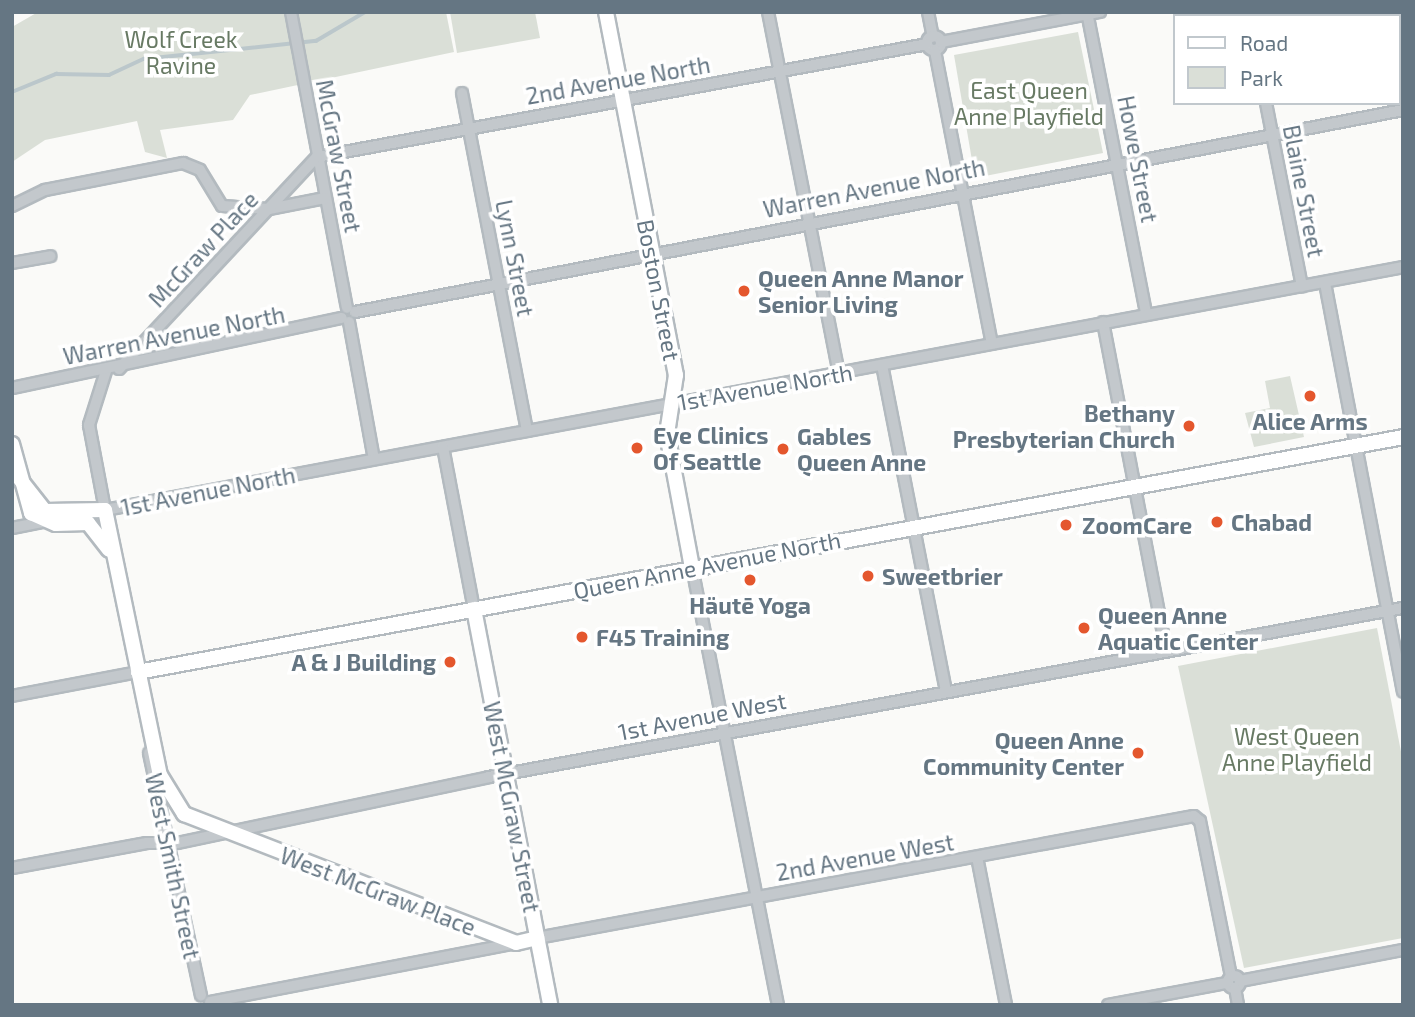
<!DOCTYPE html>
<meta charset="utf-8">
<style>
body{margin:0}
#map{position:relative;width:1415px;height:1017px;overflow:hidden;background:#fafaf8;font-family:"Exo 2",sans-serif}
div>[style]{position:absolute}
.green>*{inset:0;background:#dadfd7}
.stream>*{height:3.5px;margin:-1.75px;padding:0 1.75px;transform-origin:1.75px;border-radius:1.75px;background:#bbc7cb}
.roads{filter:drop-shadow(2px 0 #b3babf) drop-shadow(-2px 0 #b3babf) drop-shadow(0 2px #b3babf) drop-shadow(0 -2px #b3babf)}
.street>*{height:10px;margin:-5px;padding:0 5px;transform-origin:5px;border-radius:5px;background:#c3c8cc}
.street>.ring{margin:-5px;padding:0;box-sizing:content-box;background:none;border:10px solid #c3c8cc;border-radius:50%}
.secondary>*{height:14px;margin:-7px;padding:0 7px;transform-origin:7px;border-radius:7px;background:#fff}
.dots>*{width:19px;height:19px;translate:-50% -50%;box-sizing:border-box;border:4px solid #fff;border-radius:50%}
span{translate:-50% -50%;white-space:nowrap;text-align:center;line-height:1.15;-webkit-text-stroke:7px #fff;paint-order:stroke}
.park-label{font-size:23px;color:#687a64}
.street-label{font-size:23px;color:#657683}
.poi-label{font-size:23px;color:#657683;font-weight:700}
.left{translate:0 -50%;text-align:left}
.right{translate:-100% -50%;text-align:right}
.frame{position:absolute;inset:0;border:14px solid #657683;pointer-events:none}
.legend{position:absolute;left:1173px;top:14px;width:228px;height:91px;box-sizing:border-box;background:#fff;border:2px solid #c1c8cd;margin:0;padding:9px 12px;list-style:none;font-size:21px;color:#657683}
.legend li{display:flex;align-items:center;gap:14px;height:35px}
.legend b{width:35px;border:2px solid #c1c8cd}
</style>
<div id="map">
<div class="green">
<i style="clip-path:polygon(38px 12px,446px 12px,454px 52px,250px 95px,233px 120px,160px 130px,167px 158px,145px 152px,137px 121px,45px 140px,12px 162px,12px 27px)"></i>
<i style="clip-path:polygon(450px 12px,535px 12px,540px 38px,457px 53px)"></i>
<i style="clip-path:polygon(1078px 32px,1103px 153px,975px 178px,954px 55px)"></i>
<i style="clip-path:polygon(1290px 376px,1304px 437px,1254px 447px,1245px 413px,1270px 408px,1265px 381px)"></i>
<i style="clip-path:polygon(1377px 628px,1403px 762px,1403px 938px,1244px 968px,1178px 666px)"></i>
</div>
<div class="stream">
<i style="left:12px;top:92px;width:48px;rotate:-22.2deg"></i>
<i style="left:56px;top:74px;width:53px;rotate:1.1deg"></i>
<i style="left:109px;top:75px;width:38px;rotate:-25deg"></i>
<i style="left:144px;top:59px;width:173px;rotate:-6deg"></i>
<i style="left:316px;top:41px;width:57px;rotate:-30.6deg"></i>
</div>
<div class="roads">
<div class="street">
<i style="left:291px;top:12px;width:301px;rotate:79.3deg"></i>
<i style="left:768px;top:12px;width:368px;rotate:78.9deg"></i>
<i style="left:928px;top:12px;width:25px;rotate:79deg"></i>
<i style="left:1087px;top:12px;width:308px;rotate:78.9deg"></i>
<i style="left:1249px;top:12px;width:4px;rotate:76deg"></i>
<i class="ring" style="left:927px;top:36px;width:4px;height:4px"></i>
<i style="left:941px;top:42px;width:162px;rotate:-10.7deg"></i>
<i style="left:935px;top:51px;width:298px;rotate:79deg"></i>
<i style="left:462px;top:93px;width:344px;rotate:79.1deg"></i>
<i style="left:1266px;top:103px;width:187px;rotate:78.9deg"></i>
<i style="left:317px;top:157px;width:620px;rotate:-10.49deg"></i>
<i style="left:12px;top:206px;width:37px;rotate:-26deg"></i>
<i style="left:45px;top:190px;width:141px;rotate:-11.1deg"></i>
<i style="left:183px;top:163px;width:18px;rotate:22deg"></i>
<i style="left:200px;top:170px;width:42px;rotate:58.6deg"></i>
<i style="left:222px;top:206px;width:47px;rotate:3.7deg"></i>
<i style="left:269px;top:209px;width:57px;rotate:-11.1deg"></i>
<i style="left:12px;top:263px;width:39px;rotate:-10deg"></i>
<i style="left:1325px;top:283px;width:416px;rotate:79.2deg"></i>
<i style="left:355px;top:312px;width:1067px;rotate:-10.91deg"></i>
<i style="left:349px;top:322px;width:139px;rotate:79.7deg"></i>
<i style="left:1103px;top:322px;width:333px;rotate:79.1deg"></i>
<i style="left:882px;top:365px;width:332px;rotate:78.9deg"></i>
<i style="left:119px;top:369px;width:290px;rotate:-47deg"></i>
<i style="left:106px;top:371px;width:57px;rotate:107.5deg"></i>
<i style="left:89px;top:425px;width:86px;rotate:79.3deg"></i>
<i style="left:105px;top:510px;width:1321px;rotate:-10.6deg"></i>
<i style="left:12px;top:388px;width:337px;rotate:-12deg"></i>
<i style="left:443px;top:447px;width:165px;rotate:79.2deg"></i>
<i style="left:12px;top:528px;width:33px;rotate:-11deg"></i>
<i style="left:692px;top:567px;width:446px;rotate:78.9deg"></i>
<i style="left:12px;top:696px;width:128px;rotate:-10.8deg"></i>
<i style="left:149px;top:753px;width:248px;rotate:77.9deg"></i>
<i style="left:977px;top:857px;width:151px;rotate:78.9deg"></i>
<i style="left:12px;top:868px;width:137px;rotate:-10.5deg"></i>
<i style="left:147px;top:843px;width:30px"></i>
<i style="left:177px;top:843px;width:319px;rotate:-11.9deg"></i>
<i style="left:489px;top:777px;width:929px;rotate:-10.48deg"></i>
<i style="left:537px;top:938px;width:668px;rotate:-10.52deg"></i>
<i style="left:1194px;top:816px;width:8px;rotate:40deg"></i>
<i style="left:1200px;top:821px;width:158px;rotate:78.7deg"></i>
<i class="ring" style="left:1228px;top:976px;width:2px;height:2px"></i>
<i style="left:1240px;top:981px;width:166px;rotate:-10.8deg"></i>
<i style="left:1235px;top:988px;width:17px;rotate:80deg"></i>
<i style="left:210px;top:1002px;width:312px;rotate:-10.9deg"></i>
<i style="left:1108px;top:1005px;width:121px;rotate:-10.5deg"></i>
</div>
<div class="secondary">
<i style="left:606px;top:12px;width:370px;rotate:79.1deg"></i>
<i style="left:676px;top:375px;width:60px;rotate:98.7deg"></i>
<i style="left:667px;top:434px;width:135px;rotate:79.4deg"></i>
<i style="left:12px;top:444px;width:72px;rotate:74.6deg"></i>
<i style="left:31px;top:513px;width:27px;rotate:24deg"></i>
<i style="left:56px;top:524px;width:32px;rotate:-2deg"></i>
<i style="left:88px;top:523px;width:34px;rotate:52deg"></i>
<i style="left:19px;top:478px;width:42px;rotate:51.8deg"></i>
<i style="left:45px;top:511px;width:60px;rotate:-1deg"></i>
<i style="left:105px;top:510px;width:271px;rotate:78.3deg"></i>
<i style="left:160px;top:775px;width:46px;rotate:58.4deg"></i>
<i style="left:184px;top:814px;width:356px;rotate:21.2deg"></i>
<i style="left:516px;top:943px;width:22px;rotate:-13deg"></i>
<i style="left:474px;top:609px;width:403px;rotate:79.1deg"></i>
<i style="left:138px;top:672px;width:1287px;rotate:-10.52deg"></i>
</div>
</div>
<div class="dots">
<i style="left:744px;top:291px;background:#e4572e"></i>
<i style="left:1310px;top:396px;background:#e4572e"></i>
<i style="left:1189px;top:426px;background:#e4572e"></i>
<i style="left:637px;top:448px;background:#e4572e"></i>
<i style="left:783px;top:449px;background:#e4572e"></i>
<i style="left:1217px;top:522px;background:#e4572e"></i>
<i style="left:1066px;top:525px;background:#e4572e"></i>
<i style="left:868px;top:576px;background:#e4572e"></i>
<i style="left:750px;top:580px;background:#e4572e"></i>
<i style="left:1084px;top:628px;background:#e4572e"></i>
<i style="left:582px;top:637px;background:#e4572e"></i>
<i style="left:450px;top:662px;background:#e4572e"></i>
<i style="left:1138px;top:753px;background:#e4572e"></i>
</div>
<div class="park-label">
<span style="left:181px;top:52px">Wolf Creek<br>Ravine</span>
<span style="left:1029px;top:103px">East Queen<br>Anne Playfield</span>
<span style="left:1297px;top:749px">West Queen<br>Anne Playfield</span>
</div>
<div class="street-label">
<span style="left:618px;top:80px;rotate:-10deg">2nd Avenue North</span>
<span style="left:339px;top:156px;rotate:79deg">McGraw Street</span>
<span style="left:1138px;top:159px;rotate:79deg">Howe Street</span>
<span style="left:874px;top:188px;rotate:-11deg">Warren Avenue North</span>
<span style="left:1304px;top:191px;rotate:79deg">Blaine Street</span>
<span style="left:203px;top:249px;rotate:-47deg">McGraw Place</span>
<span style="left:515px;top:258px;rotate:79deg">Lynn Street</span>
<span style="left:659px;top:290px;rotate:79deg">Boston Street</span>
<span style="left:174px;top:335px;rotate:-11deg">Warren Avenue North</span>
<span style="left:765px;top:387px;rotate:-10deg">1st Avenue North</span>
<span style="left:208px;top:491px;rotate:-11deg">1st Avenue North</span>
<span style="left:707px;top:565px;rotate:-11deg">Queen Anne Avenue North</span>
<span style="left:702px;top:716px;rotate:-11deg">1st Avenue West</span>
<span style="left:512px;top:807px;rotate:79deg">West McGraw Street</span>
<span style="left:865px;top:857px;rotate:-10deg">2nd Avenue West</span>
<span style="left:173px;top:866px;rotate:78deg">West Smith Street</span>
<span style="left:378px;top:891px;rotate:21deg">West McGraw Place</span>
</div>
<div class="poi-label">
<span class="left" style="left:758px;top:291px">Queen Anne Manor<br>Senior Living</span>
<span class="right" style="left:1175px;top:426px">Bethany<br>Presbyterian Church</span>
<span style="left:1310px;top:421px">Alice Arms</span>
<span class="left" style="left:653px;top:448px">Eye Clinics<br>Of Seattle</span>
<span class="left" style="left:797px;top:449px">Gables<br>Queen Anne</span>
<span class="left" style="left:1231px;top:522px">Chabad</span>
<span class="left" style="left:1082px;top:525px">ZoomCare</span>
<span class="left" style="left:882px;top:576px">Sweetbrier</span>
<span style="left:750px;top:605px">Häutē Yoga</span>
<span class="left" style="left:1098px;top:628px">Queen Anne<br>Aquatic Center</span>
<span class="left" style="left:596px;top:637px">F45 Training</span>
<span class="right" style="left:436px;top:662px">A &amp; J Building</span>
<span class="right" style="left:1124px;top:753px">Queen Anne<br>Community Center</span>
</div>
<div class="frame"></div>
<ul class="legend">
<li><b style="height:9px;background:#fff"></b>Road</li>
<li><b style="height:19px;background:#dadfd7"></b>Park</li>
</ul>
</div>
